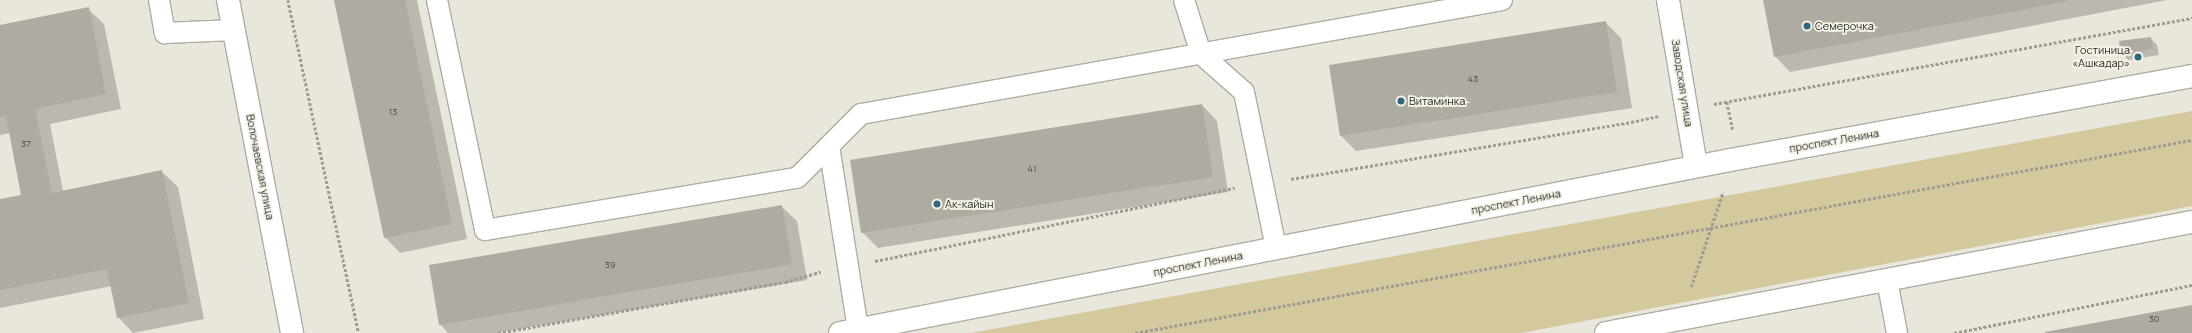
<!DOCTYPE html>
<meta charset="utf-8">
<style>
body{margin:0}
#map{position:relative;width:2192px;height:333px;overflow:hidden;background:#e9e6dc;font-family:Manrope,sans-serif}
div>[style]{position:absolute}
.green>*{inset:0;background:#d4c89d}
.shadow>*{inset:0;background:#0003}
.building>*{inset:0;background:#aeaba2}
.path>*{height:2.5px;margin-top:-1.25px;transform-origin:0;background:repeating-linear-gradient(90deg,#9e9c95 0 3px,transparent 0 5px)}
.roads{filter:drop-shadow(1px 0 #afaca3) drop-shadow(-1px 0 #afaca3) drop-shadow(0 1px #afaca3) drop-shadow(0 -1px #afaca3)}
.lane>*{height:20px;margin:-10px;padding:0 10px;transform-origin:10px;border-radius:10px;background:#fff}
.street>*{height:22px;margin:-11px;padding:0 11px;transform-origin:11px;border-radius:11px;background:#fff}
.secondary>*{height:22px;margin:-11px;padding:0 11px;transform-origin:11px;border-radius:11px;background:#fff}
.primary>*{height:22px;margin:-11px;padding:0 11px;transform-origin:11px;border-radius:11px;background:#fff}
.dots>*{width:11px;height:11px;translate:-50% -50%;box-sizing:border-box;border:2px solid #f6f4e9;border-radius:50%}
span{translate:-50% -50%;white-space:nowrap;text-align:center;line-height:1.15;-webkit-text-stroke:3.5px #f6f4e9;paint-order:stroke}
.number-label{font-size:9px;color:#4c4a45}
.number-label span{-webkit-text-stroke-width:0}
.poi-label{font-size:11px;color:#2b2a26}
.left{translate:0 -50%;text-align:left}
.right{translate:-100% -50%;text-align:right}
.street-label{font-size:11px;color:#2b2a26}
</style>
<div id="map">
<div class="green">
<i style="clip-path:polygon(2192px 111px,2192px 206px,1521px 333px,971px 333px)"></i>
</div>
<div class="shadow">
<i style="clip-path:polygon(335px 0,417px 0,467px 239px,400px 253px,385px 237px)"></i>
<i style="clip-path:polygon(1764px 0,2167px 0,1790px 72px,1775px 56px)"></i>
<i style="clip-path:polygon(88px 9px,104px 24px,121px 109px,50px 124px,63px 191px,162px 172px,178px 187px,204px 319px,133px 333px,118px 317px,112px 286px,0 308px,0 200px,22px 196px,10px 133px,0 135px,0 26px)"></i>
<i style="clip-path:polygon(1605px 22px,1621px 38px,1632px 108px,1356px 151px,1341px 136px)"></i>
<i style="clip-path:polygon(2150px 38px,2157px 45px,2159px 55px,2128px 60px,2122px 53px)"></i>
<i style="clip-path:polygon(1202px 105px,1217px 121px,1228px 192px,878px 248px,862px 232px)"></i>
<i style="clip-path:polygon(781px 206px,797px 221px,807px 280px,496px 333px,448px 333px,440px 324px)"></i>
</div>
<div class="building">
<i style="clip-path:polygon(334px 0,405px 0,452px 224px,384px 238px)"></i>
<i style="clip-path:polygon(1763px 0,2068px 0,2068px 1px,1774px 57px)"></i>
<i style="clip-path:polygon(89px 7px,106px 94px,35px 109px,52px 193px,162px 170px,189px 303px,117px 318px,107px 269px,0 290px,0 199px,21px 195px,6px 116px,0 117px,0 25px)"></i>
<i style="clip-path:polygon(1606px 21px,1617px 92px,1340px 136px,1329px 65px)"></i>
<i style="clip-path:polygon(2151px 37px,2153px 49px,2121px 54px,2119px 41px)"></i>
<i style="clip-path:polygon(1202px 104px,1213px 177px,861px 233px,850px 160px)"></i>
<i style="clip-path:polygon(782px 205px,792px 264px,439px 325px,429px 265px)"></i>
<i style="clip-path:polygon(2192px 305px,2192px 333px,2045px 333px,2045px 332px)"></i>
</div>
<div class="path">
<i style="left:288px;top:0;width:340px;rotate:78deg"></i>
<i style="left:1727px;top:102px;width:29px;rotate:78deg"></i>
<i style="left:1714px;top:104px;width:486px;rotate:-10.2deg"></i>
<i style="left:1291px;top:179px;width:340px;rotate:-9.5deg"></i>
<i style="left:1626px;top:123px;width:33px;rotate:-12deg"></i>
<i style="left:875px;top:261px;width:367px;rotate:-11.5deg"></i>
<i style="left:1691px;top:287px;width:100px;rotate:-71.4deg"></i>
<i style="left:498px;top:333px;width:291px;rotate:-10.1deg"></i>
<i style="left:785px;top:282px;width:37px;rotate:-16deg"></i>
<i style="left:1135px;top:333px;width:1074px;rotate:-10.35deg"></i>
<i style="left:1954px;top:333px;width:243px;rotate:-11.4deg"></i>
</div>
<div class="roads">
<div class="lane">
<i style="left:159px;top:0;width:34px;rotate:80deg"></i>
<i style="left:165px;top:33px;width:69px;rotate:-2.5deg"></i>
<i style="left:437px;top:0;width:235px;rotate:78.2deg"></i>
<i style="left:485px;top:230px;width:316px;rotate:-9.5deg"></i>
<i style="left:797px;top:178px;width:91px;rotate:-45deg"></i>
<i style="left:861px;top:114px;width:651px;rotate:-10.08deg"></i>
<i style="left:1184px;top:0;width:57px;rotate:72.5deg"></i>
<i style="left:1201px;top:54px;width:57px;rotate:41.5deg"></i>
<i style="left:1244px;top:92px;width:159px;rotate:78.4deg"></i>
<i style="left:829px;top:146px;width:186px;rotate:81deg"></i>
<i style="left:1887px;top:280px;width:54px;rotate:79.3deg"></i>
</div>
<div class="street">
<i style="left:1668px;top:0;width:168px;rotate:80.4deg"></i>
</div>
<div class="secondary">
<i style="left:228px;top:0;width:339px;rotate:79.1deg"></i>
</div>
<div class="primary">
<i style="left:840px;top:333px;width:907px;rotate:-11deg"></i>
<i style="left:1730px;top:160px;width:470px;rotate:-10.3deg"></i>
<i style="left:1606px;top:333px;width:596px;rotate:-10.73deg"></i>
</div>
</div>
<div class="dots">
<i style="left:1807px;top:26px;background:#2e6981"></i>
<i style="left:2138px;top:57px;background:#2e6981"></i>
<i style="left:1401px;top:101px;background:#2e6981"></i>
<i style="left:937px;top:204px;background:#2e6981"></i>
</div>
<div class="number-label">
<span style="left:1473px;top:79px">43</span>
<span style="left:393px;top:112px">13</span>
<span style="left:26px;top:144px">37</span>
<span style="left:1032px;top:169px">41</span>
<span style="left:610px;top:265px">39</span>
<span style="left:2154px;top:319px">30</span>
</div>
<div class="poi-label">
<span class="left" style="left:1815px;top:26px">Семерочка</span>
<span class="right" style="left:2130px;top:57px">Гостиница<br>«Ашкадар»</span>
<span class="left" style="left:1409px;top:101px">Витаминка</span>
<span class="left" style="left:945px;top:204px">Ак-кайын</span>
</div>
<div class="street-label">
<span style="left:1682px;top:83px;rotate:81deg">Заводская улица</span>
<span style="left:1834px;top:141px;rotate:-10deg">проспект Ленина</span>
<span style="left:260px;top:167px;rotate:79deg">Волочаевская улица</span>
<span style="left:1516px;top:202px;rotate:-11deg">проспект Ленина</span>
<span style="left:1198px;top:264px;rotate:-11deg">проспект Ленина</span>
</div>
</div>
